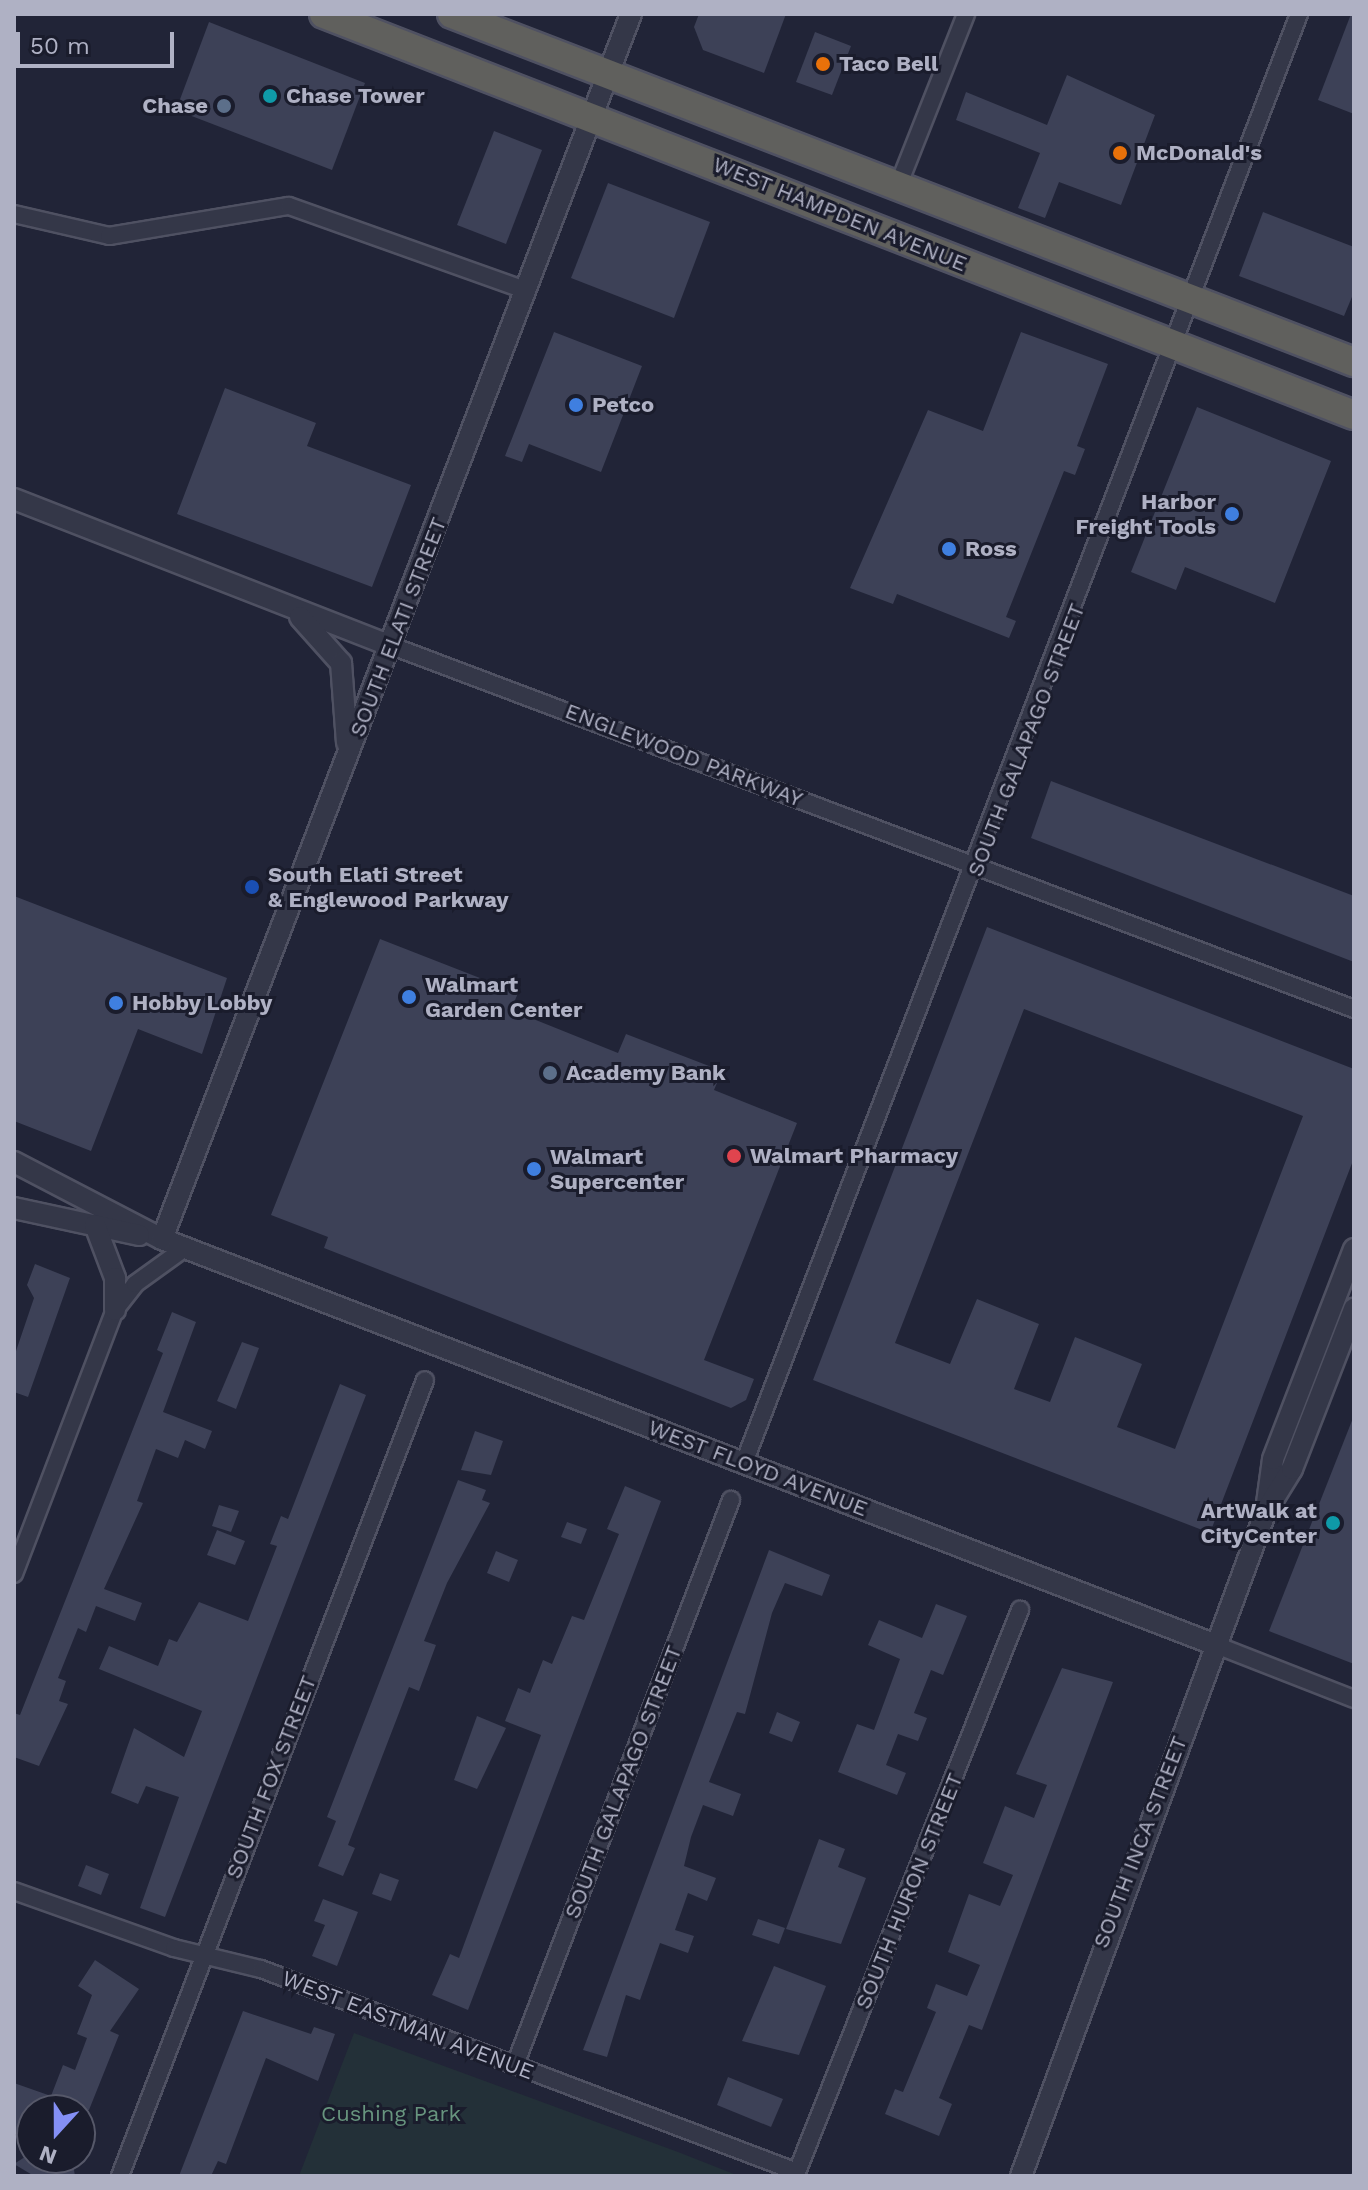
<!DOCTYPE html>
<style>
body{margin:0}
#map{position:relative;width:1368px;height:2190px;overflow:hidden;background:#212437;font-family:"Work Sans",sans-serif}
div>[style]{position:absolute}
.green>*{inset:0;background:#233038}
.building>*{inset:0;background:#3d4157}
.roads{filter:drop-shadow(2px 0 #4f5162) drop-shadow(-2px 0 #4f5162) drop-shadow(0 2px #4f5162) drop-shadow(0 -2px #4f5162)}
.minor>*{height:16px;margin:-8px;padding:0 8px;transform-origin:8px;border-radius:8px;background:#343748}
.tertiary>*{height:20px;margin:-10px;padding:0 10px;transform-origin:10px;border-radius:10px;background:#343748}
.trunk>*{height:28px;margin:-14px;padding:0 14px;transform-origin:14px;border-radius:14px;background:#60605d}
.tram>*{height:2px;margin:-1px;padding:0 1px;transform-origin:1px;border-radius:1px;background:#56596f}
.dots>*{width:22px;height:22px;translate:-50% -50%;box-sizing:border-box;border:4px solid #1a1c2c;border-radius:50%}
span{translate:-50% -50%;white-space:nowrap;text-align:center;line-height:1.15;-webkit-text-stroke:6px #1a1c2c;paint-order:stroke}
.poi-label{font-size:22px;color:#afb1c4;font-weight:700}
.left{translate:0 -50%;text-align:left}
.right{translate:-100% -50%;text-align:right}
.street-label{font-size:22px;color:#afb1c4}
.park-label{font-size:22px;color:#67947e}
.frame{position:absolute;inset:0;border:16px solid #afb1c4;pointer-events:none}
.north{position:absolute;left:16px;top:2094px;width:80px;height:80px;box-sizing:border-box;background:#1a1c2c;border:2px solid #565869;border-radius:50%;rotate:201deg;font-size:22px;font-weight:700;line-height:32px;text-align:center;color:#afb1c4}
.north::after{content:'';display:block;margin:auto;width:28px;height:36px;background:#848ff5;clip-path:polygon(50% 0,100% 100%,50% 72%,0 100%)}
.scale{position:absolute;left:16px;top:32px;width:158px;height:36px;box-sizing:border-box;border:4px solid #afb1c4;border-top:0;padding-left:10px;font-size:24px;line-height:28px;white-space:nowrap;color:#afb1c4;-webkit-text-stroke:6px #1a1c2c;paint-order:stroke}
</style>
<div id="map">
<div class="green">
<i style="clip-path:polygon(354px 2033px,678px 2152px,739px 2176px,299px 2176px)"></i>
</div>
<div class="building">
<i style="clip-path:polygon(699px 14px,786px 14px,764px 73px,703px 50px,694px 27px)"></i>
<i style="clip-path:polygon(1351px 14px,1354px 14px,1354px 114px,1318px 100px)"></i>
<i style="clip-path:polygon(209px 22px,365px 83px,332px 170px,176px 110px)"></i>
<i style="clip-path:polygon(815px 32px,851px 46px,832px 95px,796px 82px)"></i>
<i style="clip-path:polygon(1067px 75px,1155px 115px,1121px 205px,1059px 182px,1045px 218px,1018px 208px,1040px 153px,956px 120px,966px 92px,1047px 125px)"></i>
<i style="clip-path:polygon(494px 131px,542px 150px,506px 244px,457px 225px)"></i>
<i style="clip-path:polygon(608px 183px,710px 222px,674px 318px,571px 278px)"></i>
<i style="clip-path:polygon(1263px 212px,1354px 247px,1354px 292px,1344px 316px,1239px 276px)"></i>
<i style="clip-path:polygon(554px 332px,642px 366px,601px 472px,529px 444px,522px 462px,505px 456px)"></i>
<i style="clip-path:polygon(1021px 332px,1108px 364px,1077px 446px,1085px 449px,1075px 475px,1064px 471px,1006px 617px,1016px 621px,1009px 638px,897px 594px,893px 604px,850px 588px,928px 410px,983px 431px)"></i>
<i style="clip-path:polygon(225px 388px,316px 423px,307px 446px,411px 485px,372px 587px,177px 514px)"></i>
<i style="clip-path:polygon(1197px 407px,1331px 461px,1275px 603px,1185px 567px,1176px 590px,1131px 572px)"></i>
<i style="clip-path:polygon(1051px 781px,1354px 896px,1354px 962px,1031px 838px)"></i>
<i style="clip-path:polygon(14px 896px,227px 978px,202px 1054px,138px 1029px,91px 1151px,14px 1121px)"></i>
<i style="clip-path:polygon(evenodd,987px 927px,1354px 1069px,1354px 1158px,1210px 1533px,813px 1380px,987px 927px,1024px 1009px,1303px 1116px,1175px 1449px,1117px 1427px,1142px 1364px,1075px 1337px,1050px 1402px,1014px 1389px,1039px 1324px,977px 1299px,950px 1364px,895px 1343px,1024px 1009px)"></i>
<i style="clip-path:polygon(380px 939px,518px 993px,511px 1010px,618px 1053px,626px 1034px,722px 1071px,714px 1090px,797px 1123px,704px 1360px,754px 1379px,746px 1400px,731px 1408px,324px 1248px,328px 1237px,271px 1215px)"></i>
<i style="clip-path:polygon(35px 1264px,70px 1278px,28px 1397px,14px 1392px,14px 1357px,34px 1298px,27px 1285px)"></i>
<i style="clip-path:polygon(172px 1312px,196px 1322px,163px 1412px,212px 1431px,205px 1449px,185px 1440px,178px 1458px,156px 1449px,137px 1501px,143px 1503px,104px 1589px,142px 1603px,135px 1621px,96px 1606px,86px 1632px,78px 1628px,58px 1678px,66px 1681px,59px 1701px,68px 1704px,39px 1766px,14px 1757px,14px 1713px,20px 1715px,163px 1353px,157px 1350px)"></i>
<i style="clip-path:polygon(242px 1342px,259px 1348px,236px 1409px,217px 1401px)"></i>
<i style="clip-path:polygon(340px 1384px,366px 1395px,165px 1917px,140px 1908px,179px 1797px,146px 1786px,138px 1804px,111px 1793px,134px 1728px,184px 1757px,202px 1711px,99px 1669px,109px 1646px,158px 1666px,169px 1639px,177px 1642px,199px 1602px,248px 1621px,277px 1546px,270px 1544px,281px 1516px,288px 1519px)"></i>
<i style="clip-path:polygon(1353px 1418px,1354px 1418px,1354px 1664px,1269px 1631px)"></i>
<i style="clip-path:polygon(475px 1431px,503px 1441px,491px 1475px,461px 1470px)"></i>
<i style="clip-path:polygon(458px 1480px,486px 1490px,482px 1500px,490px 1503px,447px 1583px,424px 1641px,436px 1645px,419px 1691px,409px 1687px,348px 1845px,355px 1848px,343px 1876px,318px 1866px,336px 1821px,327px 1817px)"></i>
<i style="clip-path:polygon(625px 1486px,661px 1501px,468px 2010px,432px 1995px,450px 1954px,459px 1958px,541px 1735px,505px 1721px,518px 1688px,530px 1693px,543px 1660px,552px 1664px,572px 1616px,584px 1620px,619px 1534px,607px 1529px)"></i>
<i style="clip-path:polygon(219px 1505px,239px 1511px,231px 1532px,212px 1526px)"></i>
<i style="clip-path:polygon(567px 1522px,587px 1529px,581px 1544px,561px 1537px)"></i>
<i style="clip-path:polygon(217px 1530px,245px 1541px,235px 1565px,207px 1555px)"></i>
<i style="clip-path:polygon(769px 1550px,830px 1575px,822px 1596px,785px 1583px,772px 1613px,745px 1714px,737px 1712px,709px 1782px,741px 1794px,733px 1816px,703px 1805px,691px 1837px,684px 1866px,716px 1878px,707px 1901px,688px 1893px,675px 1930px,694px 1936px,688px 1953px,660px 1943px,640px 2000px,626px 1995px,607px 2057px,583px 2050px)"></i>
<i style="clip-path:polygon(496px 1551px,518px 1560px,509px 1582px,487px 1573px)"></i>
<i style="clip-path:polygon(936px 1604px,967px 1616px,943px 1675px,931px 1670px,914px 1713px,927px 1718px,918px 1741px,898px 1734px,886px 1765px,906px 1773px,897px 1795px,838px 1772px,857px 1724px,874px 1730px,900px 1659px,868px 1645px,879px 1620px,922px 1638px)"></i>
<i style="clip-path:polygon(1062px 1668px,1113px 1682px,982px 2030px,969px 2025px,939px 2098px,952px 2104px,939px 2136px,885px 2114px,895px 2089px,903px 2092px,936px 2012px,927px 2008px,936px 1984px,967px 1996px,980px 1965px,948px 1952px,969px 1894px,1000px 1906px,1013px 1875px,983px 1863px,1005px 1806px,1034px 1818px,1047px 1785px,1016px 1774px)"></i>
<i style="clip-path:polygon(777px 1712px,800px 1722px,792px 1742px,769px 1733px)"></i>
<i style="clip-path:polygon(477px 1716px,506px 1728px,477px 1789px,454px 1780px)"></i>
<i style="clip-path:polygon(819px 1839px,845px 1849px,838px 1867px,866px 1878px,841px 1944px,786px 1929px)"></i>
<i style="clip-path:polygon(86px 1865px,109px 1874px,101px 1895px,78px 1886px)"></i>
<i style="clip-path:polygon(380px 1873px,399px 1880px,391px 1901px,372px 1894px)"></i>
<i style="clip-path:polygon(323px 1899px,358px 1912px,337px 1966px,312px 1956px,325px 1925px,314px 1921px)"></i>
<i style="clip-path:polygon(758px 1919px,785px 1928px,779px 1944px,752px 1935px)"></i>
<i style="clip-path:polygon(95px 1960px,139px 1989px,110px 2031px,119px 2035px,89px 2110px,29px 2110px,14px 2144px,14px 2083px,51px 2096px,63px 2065px,75px 2070px,87px 2038px,77px 2034px,92px 1995px,78px 1986px)"></i>
<i style="clip-path:polygon(774px 1966px,826px 1986px,799px 2055px,742px 2041px)"></i>
<i style="clip-path:polygon(243px 2011px,311px 2034px,314px 2027px,335px 2034px,318px 2081px,266px 2058px,226px 2164px,218px 2161px,211px 2176px,179px 2176px)"></i>
<i style="clip-path:polygon(728px 2077px,783px 2099px,771px 2127px,717px 2105px)"></i>
<i style="clip-path:polygon(31px 2153px,72px 2158px,75px 2176px,34px 2176px,14px 2164px)"></i>
</div>
<div class="roads">
<div class="minor">
<i style="left:898px;top:186px;width:185px;rotate:-68.4deg"></i>
<i style="left:14px;top:214px;width:98px;rotate:13deg"></i>
<i style="left:109px;top:236px;width:182px;rotate:-9.5deg"></i>
<i style="left:289px;top:206px;width:251px;rotate:19.6deg"></i>
<i style="left:392px;top:646px;width:1028px;rotate:20.67deg"></i>
<i style="left:744px;top:1463px;width:1552px;rotate:-69.04deg"></i>
<i style="left:14px;top:1574px;width:283px;rotate:-69.1deg"></i>
<i style="left:115px;top:1310px;width:33px;rotate:-52deg"></i>
<i style="left:135px;top:1284px;width:62px;rotate:-35.8deg"></i>
<i style="left:1216px;top:1645px;width:148px;rotate:21.4deg"></i>
<i style="left:14px;top:1891px;width:170px;rotate:19.6deg"></i>
<i style="left:174px;top:1948px;width:89px;rotate:13.6deg"></i>
<i style="left:261px;top:1969px;width:573px;rotate:20.74deg"></i>
<i style="left:797px;top:2172px;width:605px;rotate:-68.36deg"></i>
<i style="left:515px;top:2065px;width:605px;rotate:-69.08deg"></i>
<i style="left:120px;top:2176px;width:852px;rotate:-69.03deg"></i>
</div>
<div class="tertiary">
<i style="left:14px;top:499px;width:406px;rotate:21.3deg"></i>
<i style="left:300px;top:617px;width:62px;rotate:48.3deg"></i>
<i style="left:341px;top:663px;width:80px;rotate:85.7deg"></i>
<i style="left:14px;top:1162px;width:167px;rotate:27.5deg"></i>
<i style="left:162px;top:1239px;width:1129px;rotate:21.07deg"></i>
<i style="left:14px;top:1208px;width:128px;rotate:12.2deg"></i>
<i style="left:95px;top:1225px;width:57px;rotate:69.3deg"></i>
<i style="left:115px;top:1278px;width:32px;rotate:90deg"></i>
<i style="left:162px;top:1239px;width:1312px;rotate:-69.05deg"></i>
<i style="left:1267px;top:1503px;width:44px;rotate:-82.2deg"></i>
<i style="left:1273px;top:1459px;width:225px;rotate:-68.9deg"></i>
<i style="left:1021px;top:2176px;width:709px;rotate:-69.78deg"></i>
<i style="left:1266px;top:1511px;width:49px;rotate:-58.2deg"></i>
<i style="left:1292px;top:1469px;width:172px;rotate:-68.8deg"></i>
</div>
<div class="trunk">
<i style="left:324px;top:14px;width:1105px;rotate:21.27deg"></i>
<i style="left:452px;top:14px;width:967px;rotate:21.1deg"></i>
</div>
</div>
<div class="tram">
<i style="left:1351px;top:2176px;width:5px;rotate:-53deg"></i>
</div>
<div class="dots">
<i style="left:823px;top:64px;background:#e8710a"></i>
<i style="left:270px;top:96px;background:#0f9aa8"></i>
<i style="left:224px;top:106px;background:#5c6f8a"></i>
<i style="left:1120px;top:153px;background:#e8710a"></i>
<i style="left:576px;top:405px;background:#3f7fe0"></i>
<i style="left:1232px;top:514px;background:#3f7fe0"></i>
<i style="left:949px;top:549px;background:#3f7fe0"></i>
<i style="left:252px;top:887px;background:#1a4fb4"></i>
<i style="left:409px;top:997px;background:#3f7fe0"></i>
<i style="left:116px;top:1003px;background:#3f7fe0"></i>
<i style="left:550px;top:1073px;background:#5c6f8a"></i>
<i style="left:734px;top:1156px;background:#e0444e"></i>
<i style="left:534px;top:1169px;background:#3f7fe0"></i>
<i style="left:1333px;top:1523px;background:#0f9aa8"></i>
</div>
<div class="poi-label">
<span class="left" style="left:839px;top:64px">Taco Bell</span>
<span class="left" style="left:286px;top:96px">Chase Tower</span>
<span class="right" style="left:208px;top:106px">Chase</span>
<span class="left" style="left:1136px;top:153px">McDonald's</span>
<span class="left" style="left:592px;top:405px">Petco</span>
<span class="right" style="left:1216px;top:514px">Harbor<br>Freight Tools</span>
<span class="left" style="left:965px;top:549px">Ross</span>
<span class="left" style="left:268px;top:887px">South Elati Street<br>&amp; Englewood Parkway</span>
<span class="left" style="left:425px;top:997px">Walmart<br>Garden Center</span>
<span class="left" style="left:132px;top:1003px">Hobby Lobby</span>
<span class="left" style="left:566px;top:1073px">Academy Bank</span>
<span class="left" style="left:550px;top:1169px">Walmart<br>Supercenter</span>
<span class="left" style="left:750px;top:1156px">Walmart Pharmacy</span>
<span class="right" style="left:1317px;top:1523px">ArtWalk at<br>CityCenter</span>
</div>
<div class="street-label">
<span style="left:840px;top:214px;rotate:22deg">WEST HAMPDEN AVENUE</span>
<span style="left:398px;top:627px;rotate:-69deg">SOUTH ELATI STREET</span>
<span style="left:1026px;top:740px;rotate:-69deg">SOUTH GALAPAGO STREET</span>
<span style="left:684px;top:755px;rotate:21deg">ENGLEWOOD PARKWAY</span>
<span style="left:758px;top:1468px;rotate:21deg">WEST FLOYD AVENUE</span>
<span style="left:271px;top:1777px;rotate:-69deg">SOUTH FOX STREET</span>
<span style="left:623px;top:1782px;rotate:-69deg">SOUTH GALAPAGO STREET</span>
<span style="left:1140px;top:1842px;rotate:-69deg">SOUTH INCA STREET</span>
<span style="left:909px;top:1891px;rotate:-68deg">SOUTH HURON STREET</span>
<span style="left:408px;top:2025px;rotate:21deg">WEST EASTMAN AVENUE</span>
</div>
<div class="park-label">
<span style="left:391px;top:2114px">Cushing Park</span>
</div>
<div class="frame"></div>
<div class="north">N</div>
<div class="scale">50 m</div>
</div>
